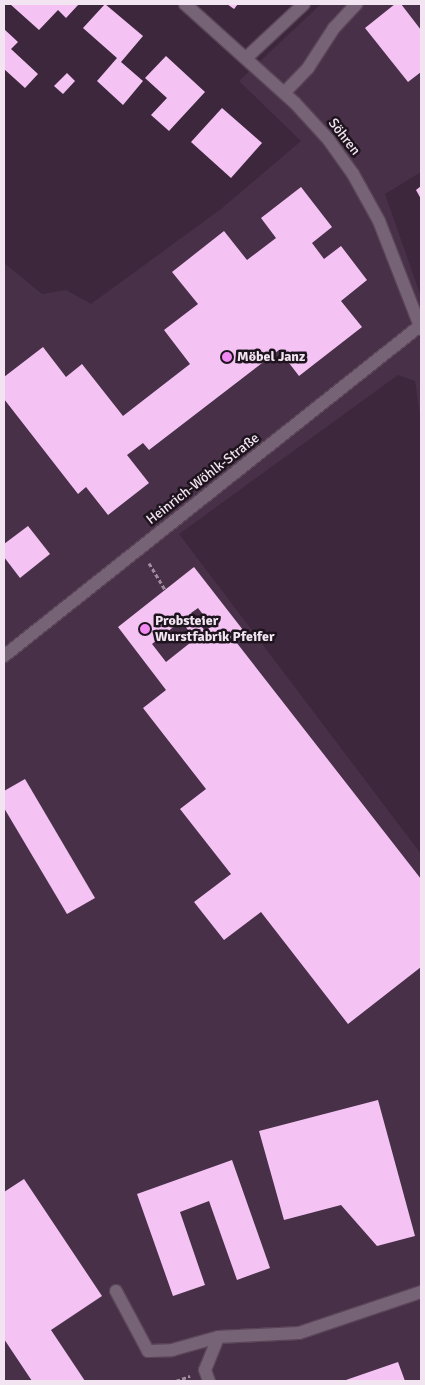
<!DOCTYPE html>
<meta charset="utf-8">
<style>
body{margin:0}
#map{position:relative;width:425px;height:1385px;overflow:hidden;background:#3d273c;font-family:Signika,sans-serif}
div>[style]{position:absolute}
.built>*{inset:0;background:#493049}
.building>*{inset:0;background:#f4c3f3}
.path>*{height:3px;margin-top:-1.5px;transform-origin:0;background:repeating-linear-gradient(90deg,#a08e9f 0 4px,transparent 0 6.5px)}
.roads{filter:drop-shadow(1px 0 #5a4559) drop-shadow(-1px 0 #5a4559) drop-shadow(0 1px #5a4559) drop-shadow(0 -1px #5a4559)}
.lane>*{height:12px;margin:-6px;padding:0 6px;transform-origin:6px;border-radius:6px;background:#776376}
.street>*{height:12px;margin:-6px;padding:0 6px;transform-origin:6px;border-radius:6px;background:#776376}
.dots>*{width:14px;height:14px;translate:-50% -50%;box-sizing:border-box;border:2px solid #1e141e;border-radius:50%}
span{translate:-50% -50%;white-space:nowrap;text-align:center;line-height:1.15;-webkit-text-stroke:5px #1e141e;paint-order:stroke}
.street-label{font-size:14px;color:#f2e4f1}
.poi-label{font-size:14px;color:#f2e4f1;font-weight:700}
.left{translate:0 -50%;text-align:left}
.frame{position:absolute;inset:0;border:5px solid #f2e4f1;pointer-events:none}
</style>
<div id="map">
<div class="built">
<i style="clip-path:polygon(321px 4px,421px 4px,421px 172px,385px 194px,421px 297px,421px 422px,415px 381px,398px 375px,179px 534px,421px 854px,421px 1381px,4px 1381px,4px 263px,42px 294px,66px 290px,91px 304px,221px 209px,301px 141px,239px 81px)"></i>
</div>
<div class="building">
<i style="clip-path:polygon(10px 4px,79px 4px,66px 18px,58px 10px,39px 30px)"></i>
<i style="clip-path:polygon(105px 4px,143px 36px,121px 62px,143px 81px,123px 105px,97px 81px,117px 58px,83px 28px)"></i>
<i style="clip-path:polygon(227px 4px,238px 4px,234px 9px)"></i>
<i style="clip-path:polygon(395px 4px,401px 4px,421px 30px,421px 72px,408px 82px,365px 28px)"></i>
<i style="clip-path:polygon(4px 29px,18px 42px,11px 49px,38px 74px,25px 88px,4px 69px)"></i>
<i style="clip-path:polygon(166px 56px,205px 92px,169px 131px,151px 115px,167px 98px,145px 78px)"></i>
<i style="clip-path:polygon(67px 73px,75px 81px,63px 94px,54px 86px)"></i>
<i style="clip-path:polygon(222px 108px,262px 143px,231px 178px,191px 142px)"></i>
<i style="clip-path:polygon(421px 186px,421px 199px,416px 190px)"></i>
<i style="clip-path:polygon(301px 187px,332px 227px,312px 243px,324px 259px,341px 246px,367px 280px,341px 301px,362px 327px,299px 376px,279px 350px,149px 450px,143px 443px,127px 455px,149px 483px,108px 515px,86px 487px,78px 494px,4px 399px,4px 377px,43px 347px,66px 377px,82px 364px,123px 416px,190px 364px,164px 330px,198px 304px,172px 272px,224px 231px,247px 260px,276px 238px,261px 218px)"></i>
<i style="clip-path:polygon(28px 526px,50px 554px,20px 578px,4px 557px,4px 544px)"></i>
<i style="clip-path:polygon(evenodd,194px 567px,243px 630px,233px 638px,421px 879px,421px 967px,348px 1024px,261px 912px,224px 940px,194px 902px,231px 874px,180px 809px,206px 789px,143px 708px,166px 690px,118px 627px,194px 567px,198px 608px,212px 626px,205px 631px,191px 613px,198px 608px,194px 567px,181px 621px,195px 639px,166px 662px,152px 644px,181px 621px)"></i>
<i style="clip-path:polygon(25px 779px,95px 898px,67px 914px,4px 808px,4px 791px)"></i>
<i style="clip-path:polygon(378px 1100px,415px 1236px,377px 1246px,341px 1205px,284px 1220px,259px 1131px)"></i>
<i style="clip-path:polygon(232px 1160px,270px 1268px,237px 1280px,209px 1201px,180px 1212px,205px 1285px,173px 1296px,137px 1194px)"></i>
<i style="clip-path:polygon(24px 1179px,102px 1296px,51px 1330px,85px 1381px,32px 1381px,4px 1339px,4px 1192px)"></i>
<i style="clip-path:polygon(398px 1362px,405px 1381px,343px 1381px)"></i>
</div>
<div class="path">
<i style="left:149px;top:563px;width:31px;rotate:59deg"></i>
<i style="left:176px;top:1381px;width:15px;rotate:-20deg"></i>
</div>
<div class="roads">
<div class="lane">
<i style="left:284px;top:93px;width:35px;rotate:-46deg"></i>
<i style="left:308px;top:68px;width:48px;rotate:-57deg"></i>
<i style="left:334px;top:28px;width:33px;rotate:-47deg"></i>
<i style="left:116px;top:1291px;width:68px;rotate:61.9deg"></i>
<i style="left:148px;top:1351px;width:24px;rotate:-2deg"></i>
<i style="left:172px;top:1350px;width:48px;rotate:-15.8deg"></i>
</div>
<div class="street">
<i style="left:185px;top:4px;width:148px;rotate:42deg"></i>
<i style="left:295px;top:103px;width:49px;rotate:47.5deg"></i>
<i style="left:328px;top:139px;width:43px;rotate:54.5deg"></i>
<i style="left:353px;top:174px;width:54px;rotate:61deg"></i>
<i style="left:379px;top:221px;width:116px;rotate:68.7deg"></i>
<i style="left:246px;top:58px;width:79px;rotate:-43deg"></i>
<i style="left:4px;top:656px;width:532px;rotate:-38.44deg"></i>
<i style="left:209px;top:1381px;width:12px;rotate:-110deg"></i>
<i style="left:205px;top:1370px;width:35px;rotate:-68deg"></i>
<i style="left:218px;top:1337px;width:81px;rotate:-2.8deg"></i>
<i style="left:299px;top:1333px;width:129px;rotate:-18.6deg"></i>
</div>
</div>
<div class="dots">
<i style="left:227px;top:357px;background:#f28af3"></i>
<i style="left:145px;top:629px;background:#f28af3"></i>
</div>
<div class="street-label">
<span style="left:344px;top:137px;rotate:52deg">Söhren</span>
<span style="left:203px;top:479px;rotate:-38deg">Heinrich-Wöhlk-Straße</span>
</div>
<div class="poi-label">
<span class="left" style="left:237px;top:357px">Möbel Janz</span>
<span class="left" style="left:155px;top:629px">Probsteier<br>Wurstfabrik Pfeifer</span>
</div>
<div class="frame"></div>
</div>
